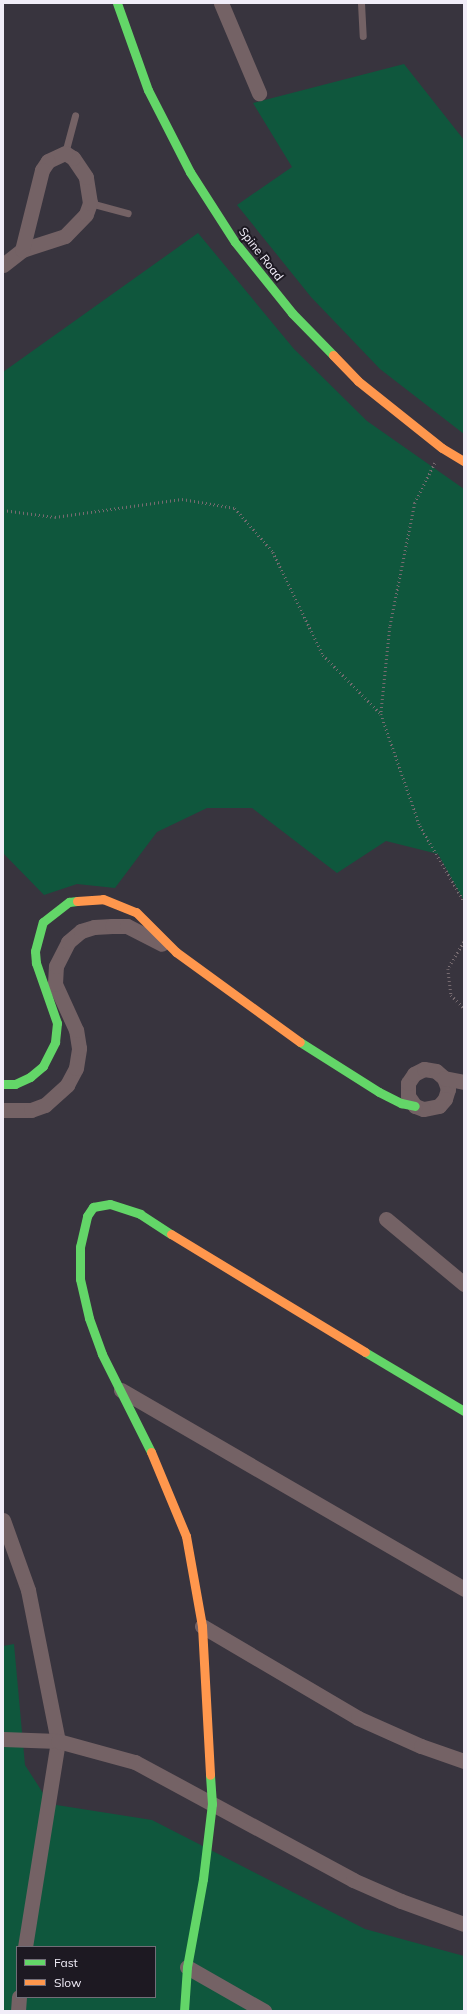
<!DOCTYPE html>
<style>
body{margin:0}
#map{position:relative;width:467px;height:2014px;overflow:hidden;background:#38343e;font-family:Mulish,sans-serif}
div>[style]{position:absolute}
.green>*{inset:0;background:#0f573d}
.path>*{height:2.5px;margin-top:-1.25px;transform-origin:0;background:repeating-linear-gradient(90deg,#776b70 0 1px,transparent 0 4px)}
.lane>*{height:7px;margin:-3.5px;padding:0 3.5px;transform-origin:3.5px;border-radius:3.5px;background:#746265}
.street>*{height:15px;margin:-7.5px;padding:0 7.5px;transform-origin:7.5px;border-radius:7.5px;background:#746265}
.fast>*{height:9px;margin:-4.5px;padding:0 4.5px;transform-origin:4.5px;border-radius:4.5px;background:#63d668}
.slow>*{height:9px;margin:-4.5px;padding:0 4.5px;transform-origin:4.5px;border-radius:4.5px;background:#ff974d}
span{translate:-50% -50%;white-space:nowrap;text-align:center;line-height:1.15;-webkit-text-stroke:4px #1d1922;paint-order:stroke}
.street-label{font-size:12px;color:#f1edf8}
.frame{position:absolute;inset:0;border:4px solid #f1edf8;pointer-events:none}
.legend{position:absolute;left:16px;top:1946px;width:140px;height:52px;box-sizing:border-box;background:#1d1922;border:1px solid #726e78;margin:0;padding:5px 7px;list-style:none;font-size:12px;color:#f1edf8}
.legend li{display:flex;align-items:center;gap:8px;height:20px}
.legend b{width:20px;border:1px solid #726e78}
</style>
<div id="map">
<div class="green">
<i style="clip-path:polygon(404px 64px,464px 140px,464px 434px,380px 369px,311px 297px,237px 205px,292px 167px,253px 103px)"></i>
<i style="clip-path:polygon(198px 233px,294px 349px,367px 421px,464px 489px,464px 901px,438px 854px,386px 841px,337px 873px,252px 808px,207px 808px,157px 832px,115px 888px,77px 884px,44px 895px,3px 853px,3px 372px)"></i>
<i style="clip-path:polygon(evenodd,14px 1644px,25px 1765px,50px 1804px,152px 1820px,365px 1929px,464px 1956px,464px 2011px,3px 2011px,3px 1646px,14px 1644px,17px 1947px,155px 1947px,155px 1997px,17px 1997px,17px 1947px)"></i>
</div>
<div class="path">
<i style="left:435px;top:463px;width:45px;rotate:116.6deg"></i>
<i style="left:415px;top:503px;width:126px;rotate:101.4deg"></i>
<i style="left:390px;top:627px;width:87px;rotate:95.9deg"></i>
<i style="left:381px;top:714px;width:119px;rotate:70.8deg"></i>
<i style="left:420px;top:826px;width:87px;rotate:59.6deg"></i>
<i style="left:3px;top:510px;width:52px;rotate:7.7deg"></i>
<i style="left:55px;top:517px;width:128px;rotate:-8.1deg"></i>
<i style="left:182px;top:499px;width:54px;rotate:9.6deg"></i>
<i style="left:235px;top:508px;width:58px;rotate:49.2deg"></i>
<i style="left:273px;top:552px;width:114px;rotate:64.1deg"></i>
<i style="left:323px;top:655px;width:83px;rotate:45.5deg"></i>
<i style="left:464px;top:942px;width:31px;rotate:121deg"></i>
<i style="left:448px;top:969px;width:26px;rotate:83deg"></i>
<i style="left:451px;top:995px;width:18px;rotate:45deg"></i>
</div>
<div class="lane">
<i style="left:361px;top:3px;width:33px;rotate:87deg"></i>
<i style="left:65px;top:153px;width:39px;rotate:-75deg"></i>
<i style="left:90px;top:203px;width:39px;rotate:15deg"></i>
</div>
<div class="street">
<i style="left:221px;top:3px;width:98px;rotate:67.1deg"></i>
<i style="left:3px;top:265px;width:24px;rotate:-38deg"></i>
<i style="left:22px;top:250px;width:45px;rotate:-18deg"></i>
<i style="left:65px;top:236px;width:30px;rotate:-46deg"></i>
<i style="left:86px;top:214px;width:12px;rotate:-70deg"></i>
<i style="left:90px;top:203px;width:26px;rotate:-99deg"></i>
<i style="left:86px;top:177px;width:23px;rotate:-124deg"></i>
<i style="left:73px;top:158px;width:9px;rotate:-148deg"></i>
<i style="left:65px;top:153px;width:19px;rotate:155deg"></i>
<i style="left:48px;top:161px;width:11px;rotate:124deg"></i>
<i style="left:42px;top:170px;width:82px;rotate:104deg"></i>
<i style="left:444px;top:1078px;width:12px;rotate:70deg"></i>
<i style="left:448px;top:1089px;width:10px;rotate:107deg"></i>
<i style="left:445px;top:1099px;width:9px;rotate:131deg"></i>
<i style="left:439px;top:1106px;width:16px;rotate:169deg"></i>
<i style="left:423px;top:1109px;width:9px;rotate:-159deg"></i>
<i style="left:415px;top:1106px;width:12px;rotate:-125deg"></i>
<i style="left:408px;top:1096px;width:13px;rotate:-90deg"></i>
<i style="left:408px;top:1083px;width:11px;rotate:-56deg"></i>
<i style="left:414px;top:1074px;width:11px;rotate:-27deg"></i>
<i style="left:424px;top:1069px;width:12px;rotate:9deg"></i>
<i style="left:436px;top:1071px;width:11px;rotate:41deg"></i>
<i style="left:444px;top:1078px;width:20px;rotate:11deg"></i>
<i style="left:3px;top:1110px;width:28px"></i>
<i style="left:31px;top:1110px;width:15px;rotate:-20deg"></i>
<i style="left:45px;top:1105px;width:30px;rotate:-42deg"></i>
<i style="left:67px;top:1085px;width:19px;rotate:-62deg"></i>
<i style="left:76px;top:1068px;width:20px;rotate:-81deg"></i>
<i style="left:79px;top:1048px;width:18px;rotate:-99deg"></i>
<i style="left:76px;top:1030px;width:51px;rotate:-114.5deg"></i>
<i style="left:55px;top:984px;width:18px;rotate:-87deg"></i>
<i style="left:56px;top:966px;width:27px;rotate:-63deg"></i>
<i style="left:68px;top:942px;width:17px;rotate:-40deg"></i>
<i style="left:81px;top:931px;width:14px;rotate:-17deg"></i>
<i style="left:94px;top:927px;width:18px;rotate:-3deg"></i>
<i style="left:112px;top:926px;width:15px"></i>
<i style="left:127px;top:926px;width:39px;rotate:27deg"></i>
<i style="left:386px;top:1219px;width:102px;rotate:39.8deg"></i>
<i style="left:121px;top:1390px;width:397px;rotate:30.1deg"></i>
<i style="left:3px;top:1520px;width:74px;rotate:70.3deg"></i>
<i style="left:28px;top:1590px;width:154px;rotate:78.8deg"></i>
<i style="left:58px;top:1741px;width:209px;rotate:99.1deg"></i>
<i style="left:202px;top:1626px;width:181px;rotate:30.5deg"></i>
<i style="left:358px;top:1718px;width:69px;rotate:24deg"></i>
<i style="left:421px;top:1746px;width:46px;rotate:19.2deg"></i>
<i style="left:3px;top:1739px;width:55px;rotate:2.1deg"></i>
<i style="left:58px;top:1741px;width:80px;rotate:15.3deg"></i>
<i style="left:135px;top:1762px;width:248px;rotate:28.4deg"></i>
<i style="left:353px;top:1880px;width:52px;rotate:23.6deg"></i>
<i style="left:401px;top:1901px;width:67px;rotate:20.1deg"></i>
<i style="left:187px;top:1967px;width:89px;rotate:29.7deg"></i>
<i style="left:18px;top:2011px;width:14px;rotate:-86deg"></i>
</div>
<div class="fast">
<i style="left:117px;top:3px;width:92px;rotate:70.4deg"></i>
<i style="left:148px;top:90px;width:92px;rotate:62.9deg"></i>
<i style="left:190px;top:172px;width:83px;rotate:57.3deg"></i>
<i style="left:235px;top:242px;width:91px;rotate:51.2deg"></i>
<i style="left:292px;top:313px;width:59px;rotate:45.7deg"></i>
<i style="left:300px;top:1042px;width:93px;rotate:32.3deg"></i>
<i style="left:379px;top:1092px;width:25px;rotate:27deg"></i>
<i style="left:401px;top:1103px;width:14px;rotate:12deg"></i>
<i style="left:3px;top:1084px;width:12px"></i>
<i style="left:15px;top:1084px;width:17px;rotate:-25deg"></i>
<i style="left:30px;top:1077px;width:17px;rotate:-40deg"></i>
<i style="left:43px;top:1066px;width:27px;rotate:-63deg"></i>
<i style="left:55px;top:1042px;width:19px;rotate:-84deg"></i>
<i style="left:57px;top:1023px;width:64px;rotate:-109.3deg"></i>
<i style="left:36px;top:963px;width:12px;rotate:-95deg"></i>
<i style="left:35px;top:951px;width:30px;rotate:-75deg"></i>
<i style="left:43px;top:922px;width:33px;rotate:-38deg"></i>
<i style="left:69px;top:902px;width:8px;rotate:-7deg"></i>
<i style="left:365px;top:1352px;width:115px;rotate:30.8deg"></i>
<i style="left:151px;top:1452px;width:110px;rotate:-116.6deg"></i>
<i style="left:102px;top:1354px;width:38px;rotate:-110deg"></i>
<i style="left:89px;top:1318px;width:40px;rotate:-103deg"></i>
<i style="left:80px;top:1279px;width:32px;rotate:-90deg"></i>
<i style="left:80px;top:1247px;width:32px;rotate:-77deg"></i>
<i style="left:87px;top:1216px;width:11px;rotate:-56deg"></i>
<i style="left:93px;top:1207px;width:17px;rotate:-10deg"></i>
<i style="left:110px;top:1204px;width:32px;rotate:18deg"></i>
<i style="left:140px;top:1214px;width:37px;rotate:33deg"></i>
<i style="left:184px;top:2011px;width:44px;rotate:-86.1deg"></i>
<i style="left:187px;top:1967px;width:89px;rotate:-79.7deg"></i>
<i style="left:203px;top:1879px;width:76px;rotate:-83.2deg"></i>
<i style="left:212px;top:1804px;width:29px;rotate:-94deg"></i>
</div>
<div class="slow">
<i style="left:333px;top:355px;width:36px;rotate:46deg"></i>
<i style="left:358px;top:381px;width:107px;rotate:38.6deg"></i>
<i style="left:442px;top:448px;width:26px;rotate:31deg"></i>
<i style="left:77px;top:901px;width:26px;rotate:-4deg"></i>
<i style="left:103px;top:899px;width:35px;rotate:22deg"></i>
<i style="left:136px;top:912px;width:57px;rotate:45deg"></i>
<i style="left:176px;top:952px;width:153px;rotate:36deg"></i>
<i style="left:171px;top:1234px;width:227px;rotate:31.3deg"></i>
<i style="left:151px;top:1452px;width:91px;rotate:67.4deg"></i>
<i style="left:186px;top:1536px;width:91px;rotate:79.9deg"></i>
<i style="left:202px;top:1626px;width:149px;rotate:86.9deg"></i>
</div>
<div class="street-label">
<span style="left:261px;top:254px;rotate:52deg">Spine Road</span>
</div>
<div class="frame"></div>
<ul class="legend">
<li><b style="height:5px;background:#63d668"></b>Fast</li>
<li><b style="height:5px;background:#ff974d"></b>Slow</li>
</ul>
</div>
